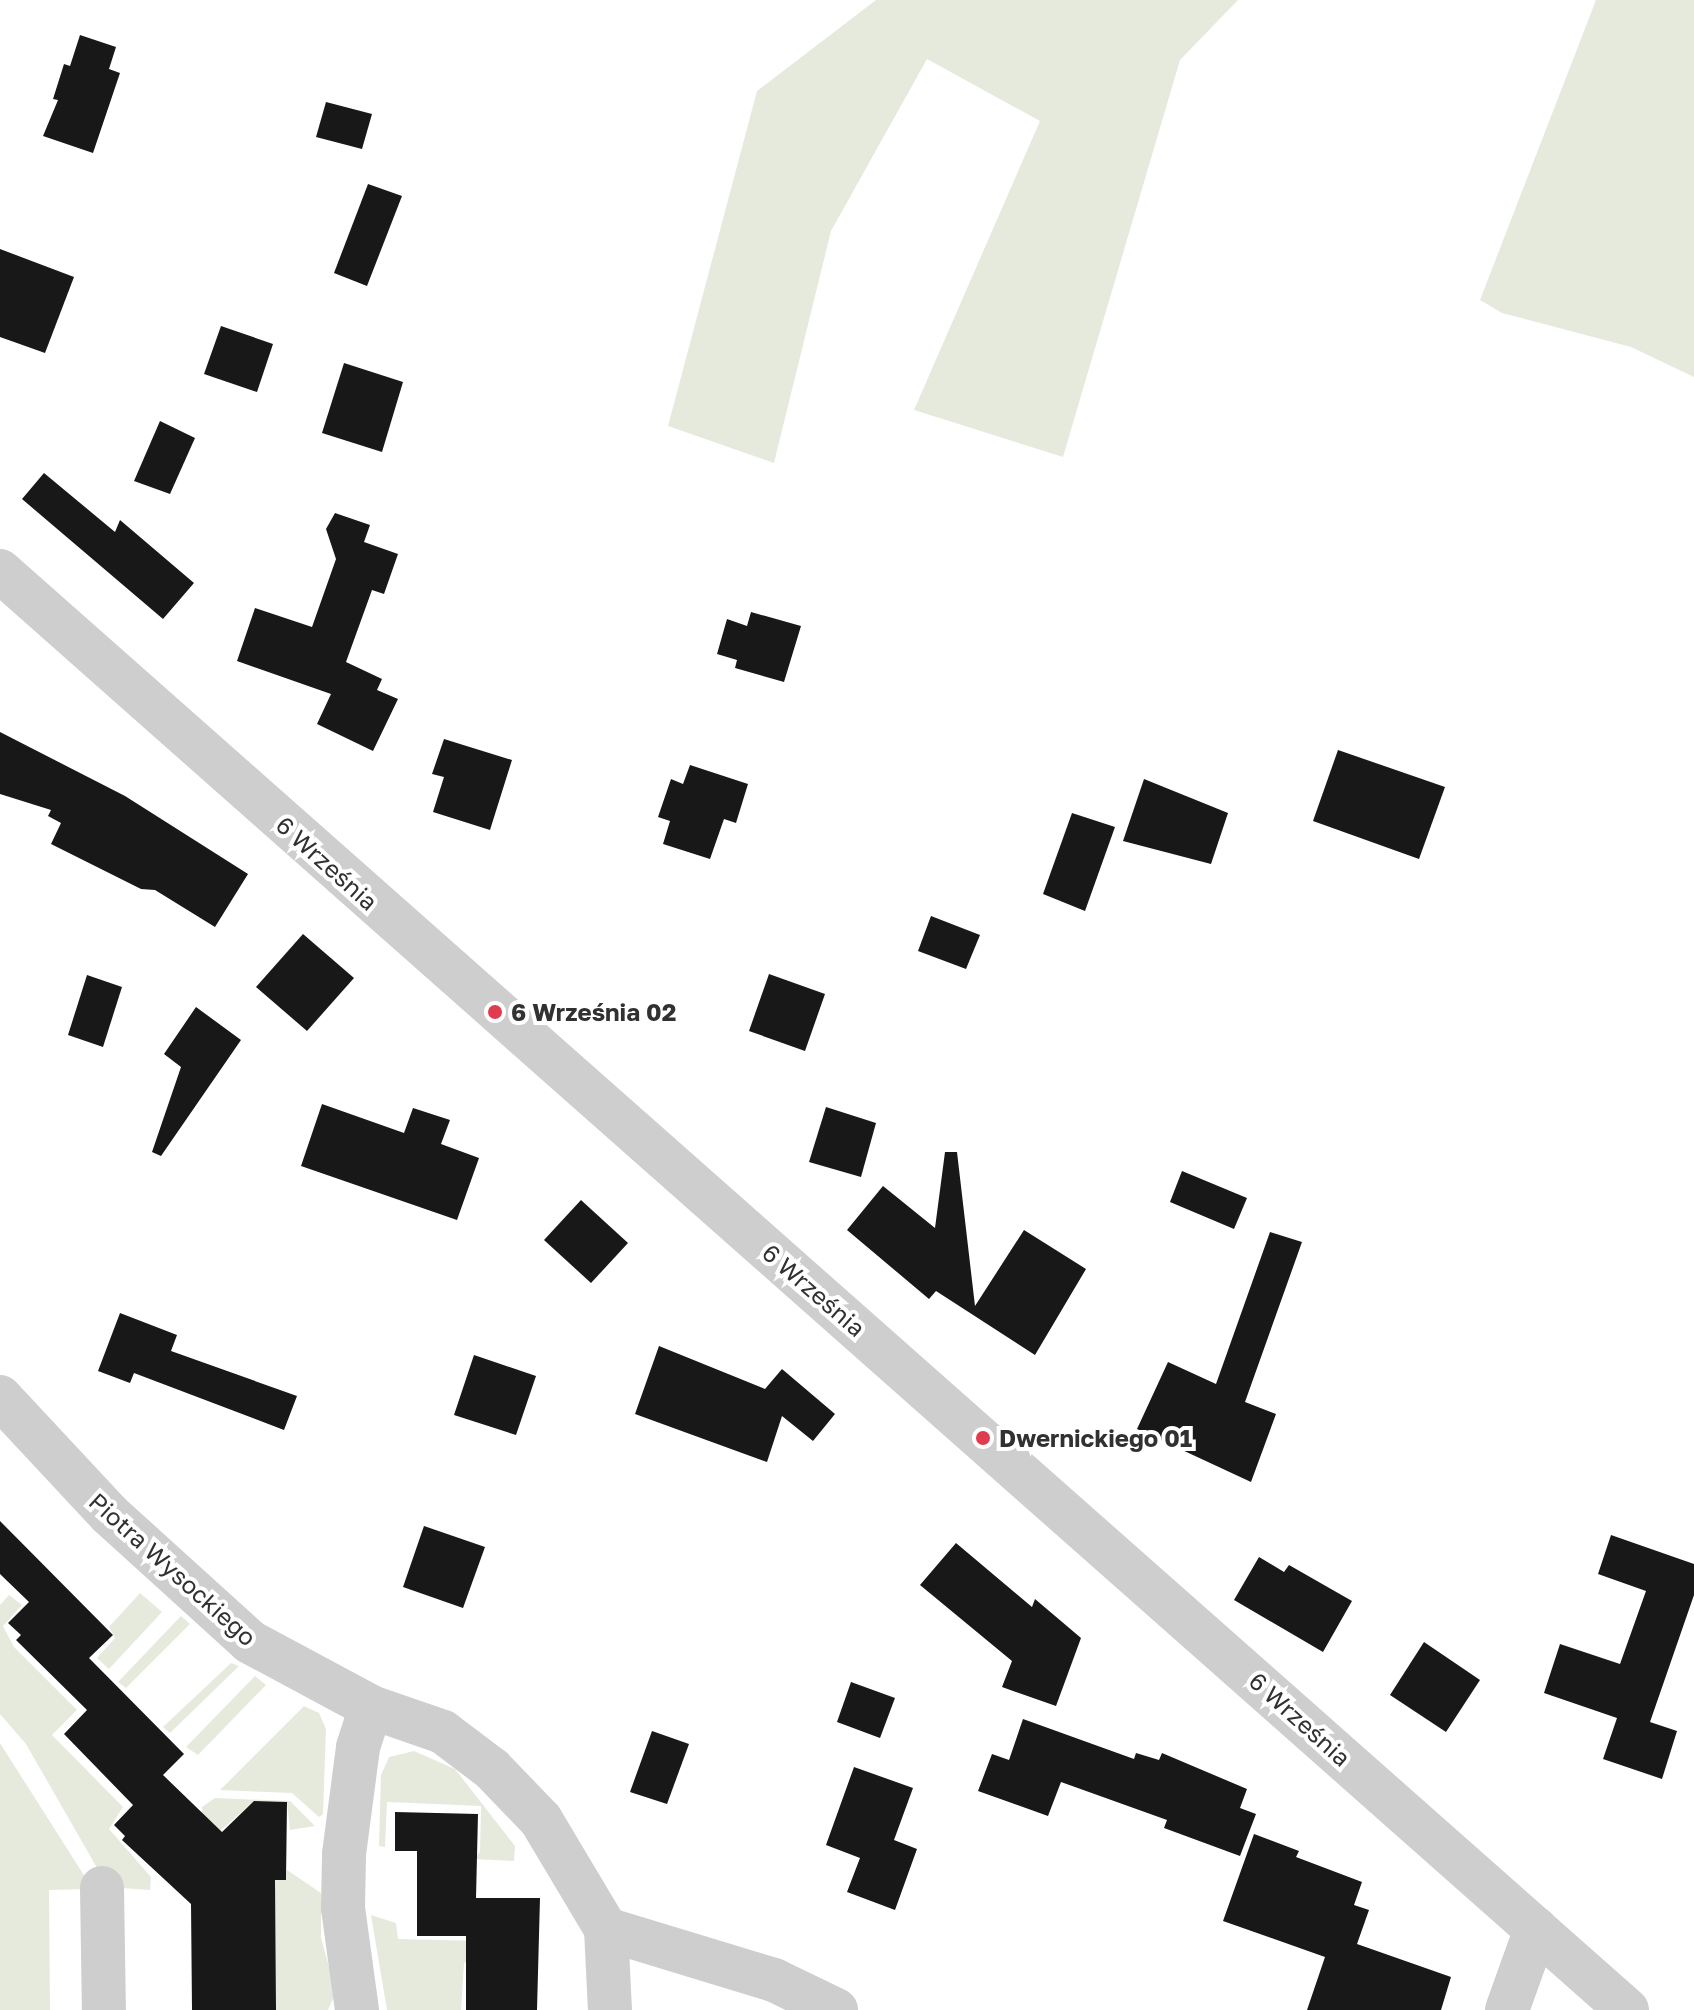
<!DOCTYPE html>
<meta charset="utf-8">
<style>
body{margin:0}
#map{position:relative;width:1694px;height:2010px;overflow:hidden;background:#fff;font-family:"Golos Text",sans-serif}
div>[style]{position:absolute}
.green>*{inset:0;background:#e5eadd}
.building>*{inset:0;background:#181818}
.minor>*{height:44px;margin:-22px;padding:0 22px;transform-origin:22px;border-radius:22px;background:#cecece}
.dots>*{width:22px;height:22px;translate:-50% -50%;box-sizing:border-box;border:4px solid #fff;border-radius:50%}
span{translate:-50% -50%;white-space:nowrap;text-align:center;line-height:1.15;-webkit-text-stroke:8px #fff;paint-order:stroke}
.street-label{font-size:24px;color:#313131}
.poi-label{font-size:24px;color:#313131;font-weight:700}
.left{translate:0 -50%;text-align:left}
</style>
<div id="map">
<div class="green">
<i style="clip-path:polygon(876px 0,1238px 0,1180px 60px,1063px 457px,914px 410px,1040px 121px,927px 59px,831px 231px,774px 463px,668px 426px,757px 91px)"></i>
<i style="clip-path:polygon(1596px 0,1694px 0,1694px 377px,1631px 347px,1502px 313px,1480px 300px)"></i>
<i style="clip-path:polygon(140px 1593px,162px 1612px,109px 1669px,97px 1658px,115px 1638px,109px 1627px)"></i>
<i style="clip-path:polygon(9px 1595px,22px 1605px,3px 1626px,14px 1647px,77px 1710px,52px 1735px,123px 1807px,109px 1829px,151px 1877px,150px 1890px,108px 1887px,26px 1744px,0 1714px,0 1605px)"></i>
<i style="clip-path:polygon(181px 1616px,190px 1624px,126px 1688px,118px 1682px)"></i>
<i style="clip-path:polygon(231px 1663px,239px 1666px,170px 1733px,163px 1727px)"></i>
<i style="clip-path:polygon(255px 1676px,266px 1685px,198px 1755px,186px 1747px)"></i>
<i style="clip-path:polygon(304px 1706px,319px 1713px,326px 1729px,323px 1814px,319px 1817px,292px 1793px,220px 1790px)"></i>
<i style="clip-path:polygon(0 1743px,87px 1880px,87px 1889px,49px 1890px,50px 2010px,0 2010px)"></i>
<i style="clip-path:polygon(414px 1751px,455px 1769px,515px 1846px,514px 1861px,473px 1859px,480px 1852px,481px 1806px,387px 1802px,385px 1847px,379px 1846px,381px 1775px,389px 1757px)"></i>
<i style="clip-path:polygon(215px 1798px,290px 1801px,315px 1826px,290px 1830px,287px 1802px,254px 1801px,219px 1832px,202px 1815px,202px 1807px)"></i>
<i style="clip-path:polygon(287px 1870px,321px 1893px,321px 1938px,336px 1992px,328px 2010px,276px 2010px,275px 1902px,231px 1881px,286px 1880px)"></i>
<i style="clip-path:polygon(371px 1915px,396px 1923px,398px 1939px,482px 1941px,477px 1956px,464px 1963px,461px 2010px,387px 2010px)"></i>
</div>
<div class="building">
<i style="clip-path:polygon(80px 35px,116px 47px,109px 69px,120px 73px,93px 153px,43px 136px,58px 100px,53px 99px,64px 64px,70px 66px)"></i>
<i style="clip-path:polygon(326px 102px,372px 114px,362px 149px,316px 137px)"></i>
<i style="clip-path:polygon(368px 184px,402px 196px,367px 286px,334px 273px)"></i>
<i style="clip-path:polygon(0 249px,74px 277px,45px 353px,0 337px)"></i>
<i style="clip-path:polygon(221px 326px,273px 344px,257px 392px,204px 374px)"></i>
<i style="clip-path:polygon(344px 363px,403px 382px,382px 452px,322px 433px)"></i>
<i style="clip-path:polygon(160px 421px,195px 438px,170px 494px,134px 481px)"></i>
<i style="clip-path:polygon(44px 473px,115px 532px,120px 520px,194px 583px,163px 619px,22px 499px)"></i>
<i style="clip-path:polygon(335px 513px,370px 525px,364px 542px,398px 554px,384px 594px,372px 590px,346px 662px,382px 679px,377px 690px,398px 699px,373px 751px,317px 724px,331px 694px,237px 661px,255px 608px,312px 627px,336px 559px,326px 529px)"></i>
<i style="clip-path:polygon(751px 612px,801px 626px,784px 682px,735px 668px,737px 660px,717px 654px,727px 619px,747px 626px)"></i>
<i style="clip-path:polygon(0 732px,125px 796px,248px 874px,215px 927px,155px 890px,141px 889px,51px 844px,61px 823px,48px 816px,51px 810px,0 794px)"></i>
<i style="clip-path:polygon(444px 739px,512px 760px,490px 830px,433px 812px,444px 777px,432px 774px)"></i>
<i style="clip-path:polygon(1338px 750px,1445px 787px,1419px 859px,1313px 821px)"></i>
<i style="clip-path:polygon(690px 765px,748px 784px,736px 823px,724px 819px,710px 859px,663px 844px,670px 821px,658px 817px,671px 779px,683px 784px)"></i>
<i style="clip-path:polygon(1144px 779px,1228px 813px,1211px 864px,1123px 841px)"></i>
<i style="clip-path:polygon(1072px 813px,1115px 827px,1085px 911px,1043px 894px)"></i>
<i style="clip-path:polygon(931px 916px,980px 935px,966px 969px,918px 951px)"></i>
<i style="clip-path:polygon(303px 934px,354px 978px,307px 1031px,256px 987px)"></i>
<i style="clip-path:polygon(769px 974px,825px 994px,805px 1051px,749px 1031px)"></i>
<i style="clip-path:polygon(87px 975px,122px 987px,103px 1047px,68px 1035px)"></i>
<i style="clip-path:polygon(196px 1007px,241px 1040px,161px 1156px,152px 1152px,181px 1067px,164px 1054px)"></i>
<i style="clip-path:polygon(322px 1104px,404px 1133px,413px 1108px,450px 1120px,441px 1144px,479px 1158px,457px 1220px,301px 1166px)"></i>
<i style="clip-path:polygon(826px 1107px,876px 1123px,861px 1177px,809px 1162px)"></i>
<i style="clip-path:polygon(945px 1152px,957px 1152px,975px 1306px,1024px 1230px,1086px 1269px,1035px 1355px,936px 1291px,929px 1299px,847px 1230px,883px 1186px,935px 1228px)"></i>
<i style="clip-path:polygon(1182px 1171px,1247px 1198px,1234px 1229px,1170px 1202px)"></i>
<i style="clip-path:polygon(581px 1200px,628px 1243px,591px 1283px,544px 1240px)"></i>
<i style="clip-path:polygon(1270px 1232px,1302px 1242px,1245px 1402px,1276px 1414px,1251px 1482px,1137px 1429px,1168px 1362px,1216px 1384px)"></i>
<i style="clip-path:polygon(120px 1313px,177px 1335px,171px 1351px,297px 1396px,284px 1430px,134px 1373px,130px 1383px,98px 1371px)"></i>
<i style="clip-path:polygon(659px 1346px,765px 1389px,782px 1369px,835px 1414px,813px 1441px,782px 1416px,767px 1462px,635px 1414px)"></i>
<i style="clip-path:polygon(474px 1355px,536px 1376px,516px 1435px,454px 1415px)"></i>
<i style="clip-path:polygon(0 1521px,113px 1635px,89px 1658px,184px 1754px,163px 1775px,222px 1832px,254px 1801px,287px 1802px,286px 1880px,275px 1880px,276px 2010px,192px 2010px,191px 1904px,122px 1840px,125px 1836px,114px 1825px,133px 1805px,64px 1734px,87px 1710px,16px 1640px,21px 1635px,8px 1623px,29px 1602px,0 1574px)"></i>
<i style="clip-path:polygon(424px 1526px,485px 1547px,463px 1608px,403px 1587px)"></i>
<i style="clip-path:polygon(1611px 1535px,1694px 1564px,1694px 1595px,1650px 1722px,1677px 1731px,1662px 1779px,1603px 1759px,1617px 1718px,1544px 1693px,1560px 1644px,1620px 1664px,1646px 1591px,1598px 1574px)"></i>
<i style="clip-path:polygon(956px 1543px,1032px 1607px,1035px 1599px,1081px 1638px,1056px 1706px,1002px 1687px,1012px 1661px,920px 1585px)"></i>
<i style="clip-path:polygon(1259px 1557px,1284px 1572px,1289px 1565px,1352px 1601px,1323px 1652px,1234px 1600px)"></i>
<i style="clip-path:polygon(1424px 1642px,1480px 1680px,1446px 1732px,1390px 1695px)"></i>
<i style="clip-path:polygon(851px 1682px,895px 1698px,880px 1738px,837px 1722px)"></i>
<i style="clip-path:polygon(1023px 1719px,1134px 1759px,1136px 1753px,1159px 1760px,1162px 1753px,1247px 1789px,1240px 1808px,1256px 1814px,1240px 1856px,1164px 1828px,1167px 1820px,1061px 1782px,1048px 1816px,978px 1791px,992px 1754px,1009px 1760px)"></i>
<i style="clip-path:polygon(652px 1731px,689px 1744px,667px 1804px,630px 1792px)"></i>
<i style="clip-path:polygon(854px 1767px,913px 1788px,894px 1840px,917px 1849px,895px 1910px,847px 1892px,860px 1858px,826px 1845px)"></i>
<i style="clip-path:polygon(395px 1812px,478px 1814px,476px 1898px,540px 1898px,537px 2010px,466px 2010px,466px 1936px,417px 1936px,417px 1851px,395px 1851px)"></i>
<i style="clip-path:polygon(1254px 1834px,1299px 1851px,1296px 1857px,1362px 1882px,1354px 1905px,1369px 1910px,1357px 1944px,1451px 1977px,1441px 2010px,1307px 2010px,1325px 1957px,1223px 1921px)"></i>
</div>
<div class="minor">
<i style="left:0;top:571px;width:2172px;rotate:41.49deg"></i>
<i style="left:0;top:1397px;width:160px;rotate:47deg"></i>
<i style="left:109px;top:1514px;width:190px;rotate:42.2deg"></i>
<i style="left:250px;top:1642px;width:137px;rotate:28.2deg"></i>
<i style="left:102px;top:1888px;width:122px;rotate:89.1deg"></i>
<i style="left:606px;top:1929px;width:176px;rotate:16.9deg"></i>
<i style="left:774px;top:1980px;width:69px;rotate:25.8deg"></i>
<i style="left:357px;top:2010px;width:103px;rotate:-97.8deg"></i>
<i style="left:343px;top:1908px;width:54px;rotate:-88.9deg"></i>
<i style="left:344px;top:1854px;width:108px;rotate:-82.5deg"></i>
<i style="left:358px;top:1747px;width:42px;rotate:-72deg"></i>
<i style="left:371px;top:1707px;width:76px;rotate:19.1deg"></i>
<i style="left:443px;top:1732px;width:61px;rotate:37.1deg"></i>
<i style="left:492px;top:1769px;width:71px;rotate:46.1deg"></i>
<i style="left:541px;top:1820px;width:127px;rotate:59.2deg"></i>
<i style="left:606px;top:1929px;width:81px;rotate:87.2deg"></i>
<i style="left:1507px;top:2010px;width:86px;rotate:-70.3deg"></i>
</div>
<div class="dots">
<i style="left:495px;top:1012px;background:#e13b4f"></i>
<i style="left:983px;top:1438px;background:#e13b4f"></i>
</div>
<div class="street-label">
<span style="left:327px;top:863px;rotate:42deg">6 Września</span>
<span style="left:814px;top:1290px;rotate:41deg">6 Września</span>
<span style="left:173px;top:1569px;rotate:42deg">Piotra Wysockiego</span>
<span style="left:1300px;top:1719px;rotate:42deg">6 Września</span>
</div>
<div class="poi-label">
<span class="left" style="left:511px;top:1012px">6 Września 02</span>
<span class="left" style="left:999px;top:1438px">Dwernickiego 01</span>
</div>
</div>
